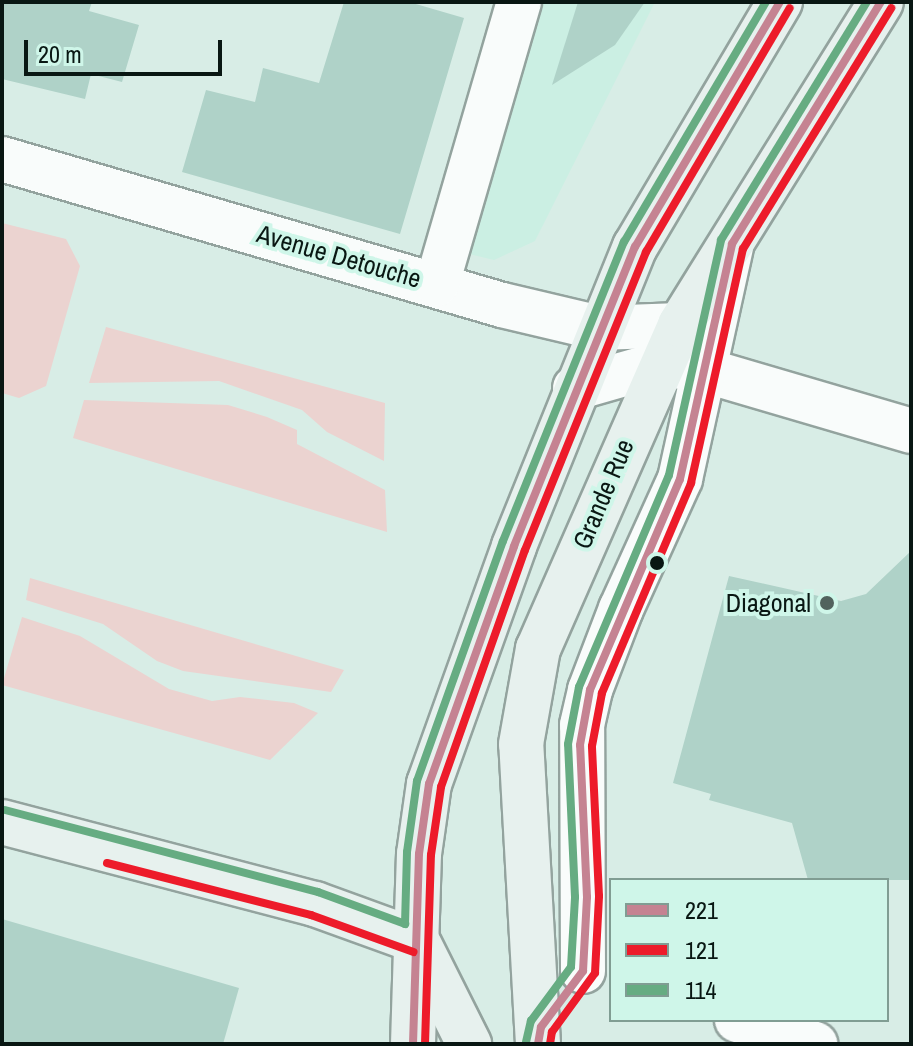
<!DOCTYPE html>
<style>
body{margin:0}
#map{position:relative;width:913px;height:1046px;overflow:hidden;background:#d8ede6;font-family:"Archivo Narrow",sans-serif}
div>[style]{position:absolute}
.built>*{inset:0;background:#cbefe3}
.green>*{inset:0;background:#ebd3d0}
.building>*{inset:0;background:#afd2c8}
.roads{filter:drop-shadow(2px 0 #93a39e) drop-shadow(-2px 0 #93a39e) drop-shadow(0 2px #93a39e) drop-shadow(0 -2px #93a39e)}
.minor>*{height:44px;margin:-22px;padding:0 22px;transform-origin:22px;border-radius:22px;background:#f9fcfb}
.major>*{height:44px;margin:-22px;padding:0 22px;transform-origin:22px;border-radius:22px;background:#e7f1ee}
.bus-1>*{height:8px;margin:-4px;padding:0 4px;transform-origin:4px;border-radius:4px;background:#c58392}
.bus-2>*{height:8px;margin:-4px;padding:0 4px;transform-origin:4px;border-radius:4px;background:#ed1b2a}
.bus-3>*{height:8px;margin:-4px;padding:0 4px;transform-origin:4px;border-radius:4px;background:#66ac82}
.dots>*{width:22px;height:22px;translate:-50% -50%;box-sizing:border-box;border:4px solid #cff6e9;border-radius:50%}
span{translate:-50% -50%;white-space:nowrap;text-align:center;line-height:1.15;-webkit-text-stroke:8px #cff6e9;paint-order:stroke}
.street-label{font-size:26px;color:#091713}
.poi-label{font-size:26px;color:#091713}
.right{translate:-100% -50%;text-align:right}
.frame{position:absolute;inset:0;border:4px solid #091713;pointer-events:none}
.legend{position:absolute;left:609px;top:878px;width:280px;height:144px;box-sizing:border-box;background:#cff6e9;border:2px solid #809d93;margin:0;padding:10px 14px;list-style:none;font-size:24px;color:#091713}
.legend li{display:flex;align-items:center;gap:16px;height:40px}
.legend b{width:40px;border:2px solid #809d93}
.scale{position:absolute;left:24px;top:40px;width:198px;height:36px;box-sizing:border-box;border:4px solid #091713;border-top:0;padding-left:10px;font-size:24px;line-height:28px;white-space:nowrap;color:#091713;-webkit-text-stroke:6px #cff6e9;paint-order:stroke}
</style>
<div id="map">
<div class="built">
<i style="clip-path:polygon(506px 2px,655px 2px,535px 241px,494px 260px,432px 245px)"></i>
</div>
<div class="green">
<i style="clip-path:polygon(2px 223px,66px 239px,80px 266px,46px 386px,19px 398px,2px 393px)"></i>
<i style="clip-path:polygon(106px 327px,385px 403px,384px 461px,327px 432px,302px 410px,219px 381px,89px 383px)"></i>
<i style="clip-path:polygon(84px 400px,228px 405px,267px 417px,297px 430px,297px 444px,385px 490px,387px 532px,73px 438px)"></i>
<i style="clip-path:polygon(30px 578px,344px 670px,331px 692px,183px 671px,157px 661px,103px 624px,26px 600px)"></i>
<i style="clip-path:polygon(22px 617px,80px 636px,169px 689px,212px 701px,240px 697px,294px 703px,318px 713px,270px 760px,2px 685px)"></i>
</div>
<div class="building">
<i style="clip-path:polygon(2px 2px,92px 2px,89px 11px,139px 25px,122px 82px,91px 74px,85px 99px,2px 79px)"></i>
<i style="clip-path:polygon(344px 2px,409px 2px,464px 18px,400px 234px,182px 172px,206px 90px,255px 102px,263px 68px,319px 83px)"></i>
<i style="clip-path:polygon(578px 2px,645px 2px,615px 45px,552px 85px)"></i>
<i style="clip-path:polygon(911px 551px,911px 880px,808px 880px,792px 823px,709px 800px,711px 794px,673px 783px,729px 576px,841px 601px,866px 594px)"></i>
<i style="clip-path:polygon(2px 919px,239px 988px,223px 1044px,2px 1044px)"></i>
</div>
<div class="roads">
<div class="minor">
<i style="left:2px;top:159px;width:521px;rotate:16.28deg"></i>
<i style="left:502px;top:305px;width:100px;rotate:13.3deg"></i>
<i style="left:599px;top:328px;width:81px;rotate:-2.1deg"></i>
<i style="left:437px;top:284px;width:294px;rotate:-73.8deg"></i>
<i style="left:575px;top:388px;width:87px;rotate:-15.9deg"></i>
<i style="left:659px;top:364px;width:45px;rotate:7.6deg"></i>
<i style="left:704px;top:370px;width:216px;rotate:16.4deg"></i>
<i style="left:583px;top:971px;width:246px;rotate:-90.2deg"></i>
<i style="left:582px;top:725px;width:36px;rotate:-77deg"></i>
<i style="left:590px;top:690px;width:87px;rotate:-69.1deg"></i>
<i style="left:621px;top:609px;width:143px;rotate:-65.6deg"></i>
<i style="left:680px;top:479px;width:238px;rotate:-77.6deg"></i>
<i style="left:737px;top:1020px;width:82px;rotate:17.1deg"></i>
</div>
<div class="major">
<i style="left:2px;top:822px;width:324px;rotate:14.7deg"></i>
<i style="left:315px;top:904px;width:109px;rotate:19.9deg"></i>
<i style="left:420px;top:946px;width:110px;rotate:63.4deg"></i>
<i style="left:413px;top:1044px;width:190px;rotate:-88.2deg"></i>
<i style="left:419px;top:854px;width:71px;rotate:-81.9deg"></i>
<i style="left:429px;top:784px;width:253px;rotate:-70.3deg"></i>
<i style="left:514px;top:546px;width:323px;rotate:-68deg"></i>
<i style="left:635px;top:247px;width:285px;rotate:-59.4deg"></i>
<i style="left:538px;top:1044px;width:300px;rotate:-93.2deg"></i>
<i style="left:521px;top:744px;width:97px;rotate:-79.9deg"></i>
<i style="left:538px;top:649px;width:354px;rotate:-66.3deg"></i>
<i style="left:680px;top:325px;width:380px;rotate:-58.1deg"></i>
</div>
</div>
<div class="bus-1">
<i style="left:413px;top:1044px;width:190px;rotate:-88.2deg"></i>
<i style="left:419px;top:854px;width:71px;rotate:-81.9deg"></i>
<i style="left:429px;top:784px;width:253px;rotate:-70.3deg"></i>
<i style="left:514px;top:546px;width:323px;rotate:-68deg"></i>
<i style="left:635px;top:247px;width:285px;rotate:-59.4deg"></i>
<i style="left:538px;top:1044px;width:17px;rotate:-80deg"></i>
<i style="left:541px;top:1027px;width:70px;rotate:-53.1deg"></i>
<i style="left:583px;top:971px;width:74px;rotate:-86.9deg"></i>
<i style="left:587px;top:897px;width:152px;rotate:-92.6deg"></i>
<i style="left:580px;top:745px;width:56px;rotate:-79.7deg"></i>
<i style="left:590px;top:690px;width:229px;rotate:-66.9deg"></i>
<i style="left:680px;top:479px;width:241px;rotate:-77.5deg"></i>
<i style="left:732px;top:244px;width:284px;rotate:-58.4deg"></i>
</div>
<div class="bus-2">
<i style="left:107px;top:863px;width:211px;rotate:14.3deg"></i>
<i style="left:311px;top:915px;width:109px;rotate:19.9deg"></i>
<i style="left:425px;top:1044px;width:189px;rotate:-88.2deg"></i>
<i style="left:431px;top:855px;width:69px;rotate:-81.6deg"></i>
<i style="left:441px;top:787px;width:251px;rotate:-70.5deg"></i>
<i style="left:525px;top:550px;width:322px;rotate:-67.9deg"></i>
<i style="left:646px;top:252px;width:283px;rotate:-59.5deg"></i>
<i style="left:550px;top:1044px;width:12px;rotate:-81deg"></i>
<i style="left:552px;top:1032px;width:73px;rotate:-53.9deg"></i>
<i style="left:595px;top:973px;width:77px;rotate:-87deg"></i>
<i style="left:599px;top:896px;width:150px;rotate:-92.7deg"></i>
<i style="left:592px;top:746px;width:54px;rotate:-79.3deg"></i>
<i style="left:602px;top:693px;width:228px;rotate:-67deg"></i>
<i style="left:691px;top:483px;width:240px;rotate:-77.5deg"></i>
<i style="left:743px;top:249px;width:283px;rotate:-58.4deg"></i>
</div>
<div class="bus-3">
<i style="left:5px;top:810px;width:324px;rotate:14.7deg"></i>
<i style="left:318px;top:892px;width:93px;rotate:20.2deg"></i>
<i style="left:405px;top:924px;width:72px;rotate:-88.4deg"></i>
<i style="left:407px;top:852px;width:72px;rotate:-82deg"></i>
<i style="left:417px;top:781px;width:255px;rotate:-70.3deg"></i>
<i style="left:503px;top:541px;width:323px;rotate:-68deg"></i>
<i style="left:624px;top:242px;width:279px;rotate:-59.4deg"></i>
<i style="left:526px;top:1042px;width:22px;rotate:-77deg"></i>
<i style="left:531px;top:1021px;width:67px;rotate:-53.5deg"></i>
<i style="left:571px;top:967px;width:70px;rotate:-86.7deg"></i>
<i style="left:575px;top:897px;width:153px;rotate:-92.6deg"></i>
<i style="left:568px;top:744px;width:58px;rotate:-79.1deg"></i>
<i style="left:579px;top:687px;width:230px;rotate:-67deg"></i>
<i style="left:669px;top:475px;width:241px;rotate:-77.5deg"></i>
<i style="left:721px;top:240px;width:279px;rotate:-58.5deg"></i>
</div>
<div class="dots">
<i style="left:657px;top:563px;background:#091713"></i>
<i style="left:827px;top:603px;background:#51625d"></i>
</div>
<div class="street-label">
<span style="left:339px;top:256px;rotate:16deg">Avenue Detouche</span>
<span style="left:603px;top:494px;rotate:-67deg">Grande Rue</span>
</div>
<div class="poi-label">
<span class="right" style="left:811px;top:603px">Diagonal</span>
</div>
<div class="frame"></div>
<ul class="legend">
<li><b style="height:10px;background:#c58392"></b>221</li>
<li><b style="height:10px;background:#ed1b2a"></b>121</li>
<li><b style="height:10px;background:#66ac82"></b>114</li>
</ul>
<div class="scale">20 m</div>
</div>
